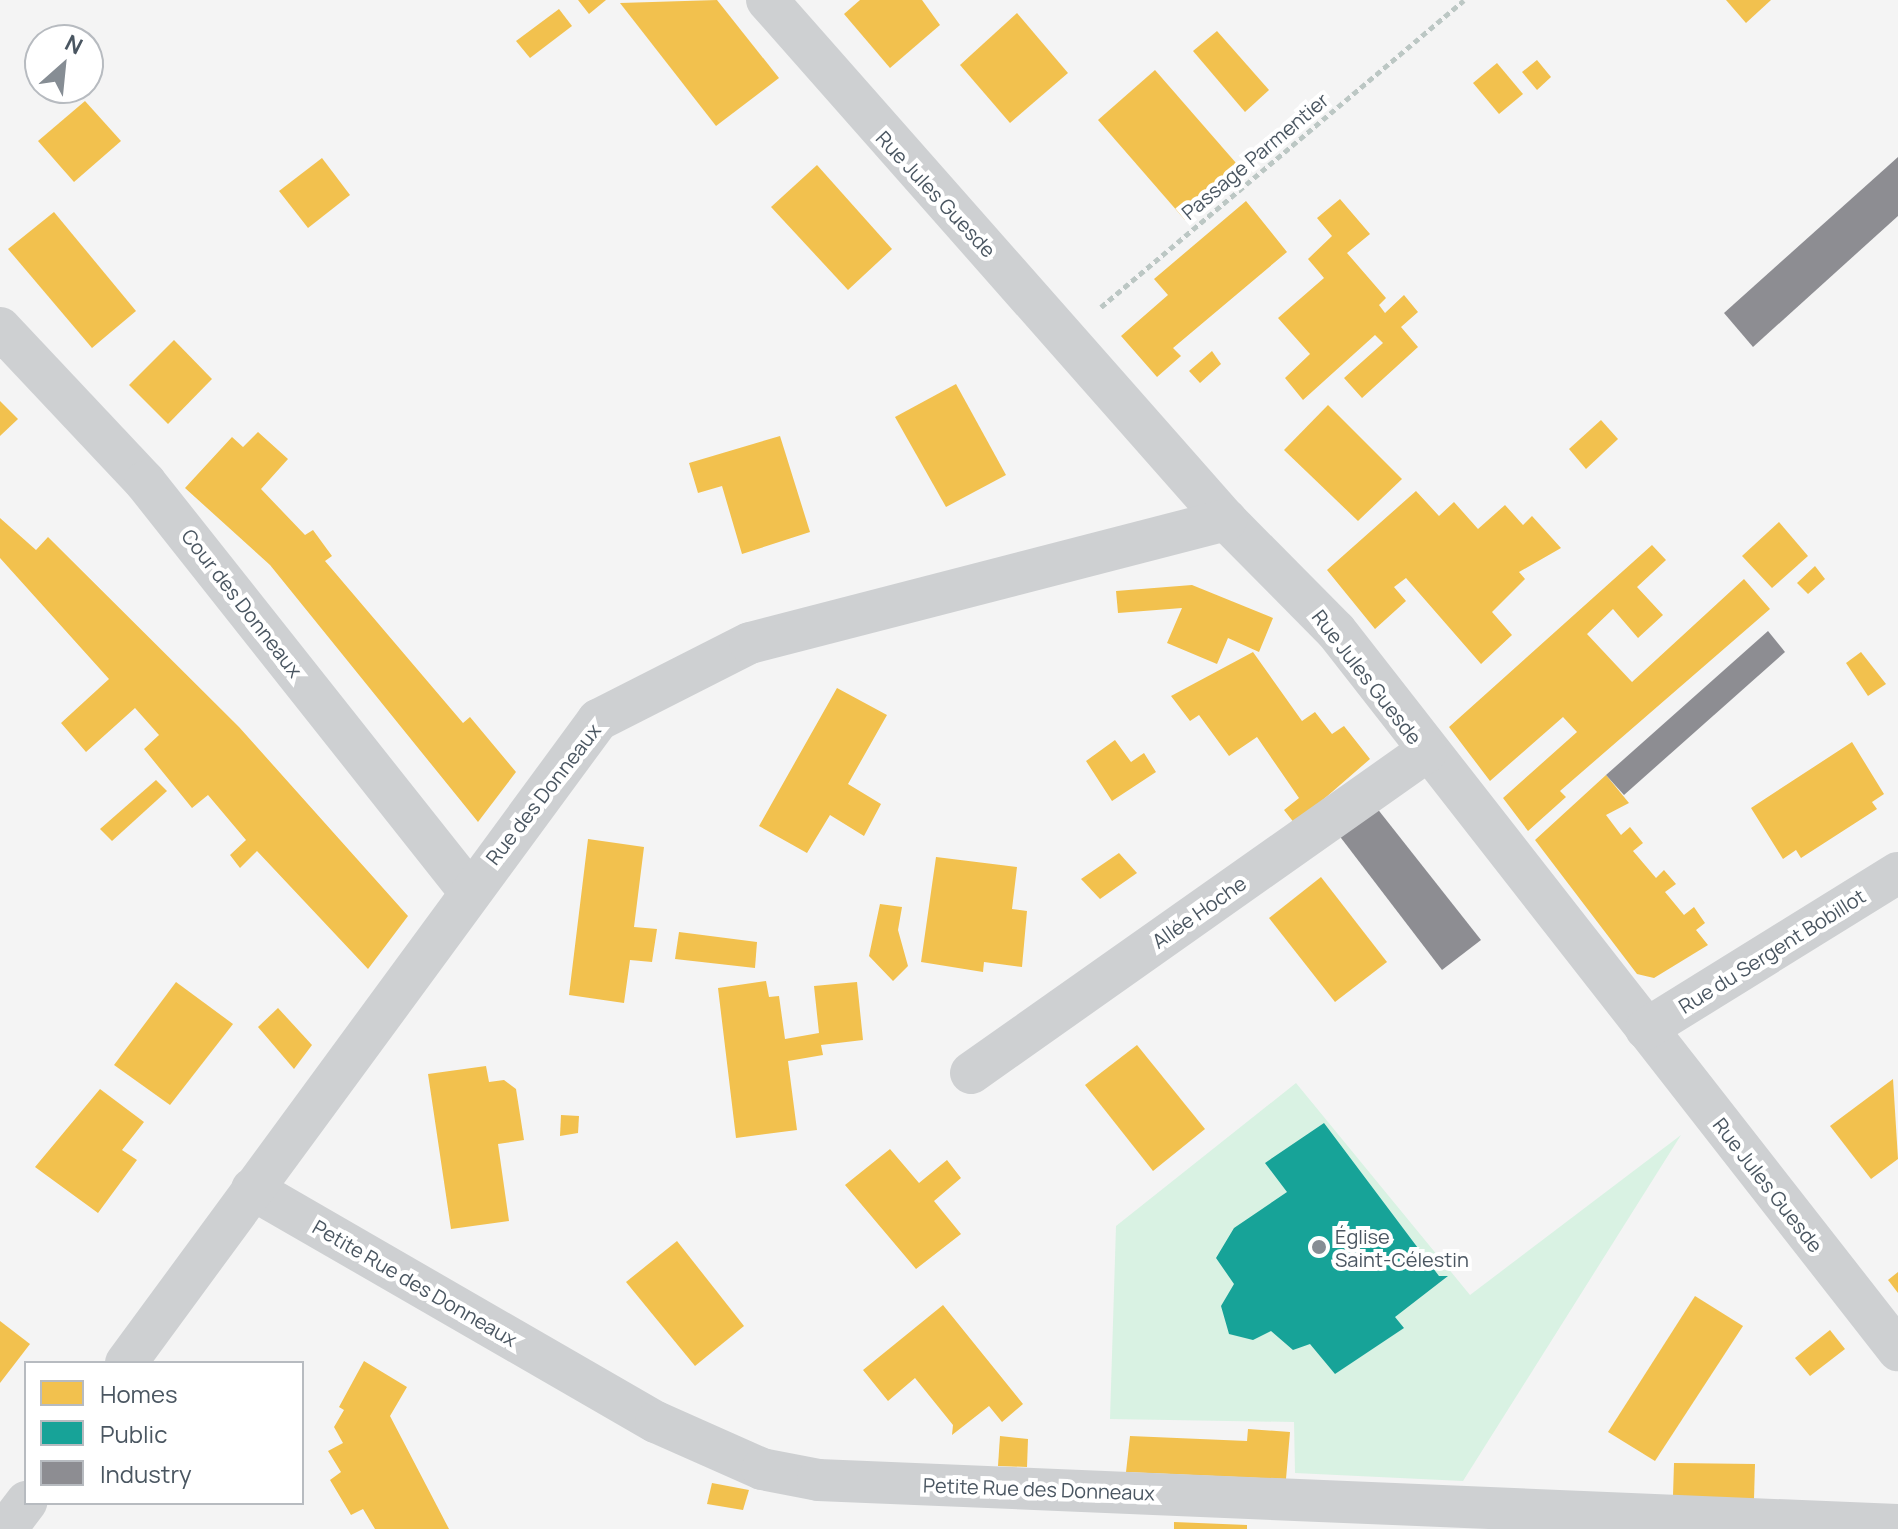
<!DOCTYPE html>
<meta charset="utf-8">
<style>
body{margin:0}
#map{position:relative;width:1898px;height:1529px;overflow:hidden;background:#f4f4f4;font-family:Manrope,sans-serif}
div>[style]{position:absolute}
.green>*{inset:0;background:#d9f2e3}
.homes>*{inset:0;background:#f2c14e}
.public>*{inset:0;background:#17a398}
.industry>*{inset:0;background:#8d8d92}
.path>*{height:5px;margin-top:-2.5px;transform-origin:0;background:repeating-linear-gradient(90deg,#bcc7c4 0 6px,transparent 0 10px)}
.minor>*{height:42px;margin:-21px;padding:0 21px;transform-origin:21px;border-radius:21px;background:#ced0d2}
.dots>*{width:22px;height:22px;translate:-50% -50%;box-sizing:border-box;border:4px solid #fff;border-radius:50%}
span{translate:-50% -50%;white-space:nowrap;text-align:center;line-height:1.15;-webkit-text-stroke:8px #fff;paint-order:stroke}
.street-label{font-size:20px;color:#4a5661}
.poi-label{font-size:20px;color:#4a5661}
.left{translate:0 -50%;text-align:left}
.legend{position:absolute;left:24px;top:1361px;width:280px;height:144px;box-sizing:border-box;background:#fff;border:2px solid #b7bbc0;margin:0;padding:10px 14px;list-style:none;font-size:24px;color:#4a5661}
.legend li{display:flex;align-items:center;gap:16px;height:40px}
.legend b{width:40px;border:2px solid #b7bbc0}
.north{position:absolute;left:24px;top:24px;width:80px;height:80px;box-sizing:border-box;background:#fff;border:2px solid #b7bbc0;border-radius:50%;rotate:27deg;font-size:22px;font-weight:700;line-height:32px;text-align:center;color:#4a5661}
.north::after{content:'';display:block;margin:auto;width:28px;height:36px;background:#868d94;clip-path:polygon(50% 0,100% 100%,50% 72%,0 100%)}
</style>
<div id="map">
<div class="green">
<i style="clip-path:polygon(1296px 1083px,1470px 1295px,1681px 1135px,1463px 1481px,1295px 1473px,1294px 1422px,1110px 1419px,1116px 1226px)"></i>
</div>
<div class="homes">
<i style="clip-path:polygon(578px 0,606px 0,589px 14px)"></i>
<i style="clip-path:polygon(717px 0,779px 78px,716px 126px,620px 3px)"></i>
<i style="clip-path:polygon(860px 0,922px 0,940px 25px,890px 68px,844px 14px)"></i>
<i style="clip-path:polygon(1726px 0,1771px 0,1746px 23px)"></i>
<i style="clip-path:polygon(559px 9px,572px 26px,530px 58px,516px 41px)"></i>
<i style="clip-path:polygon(1017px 13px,1068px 73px,1010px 123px,960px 65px)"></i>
<i style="clip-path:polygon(1217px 31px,1269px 90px,1245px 112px,1193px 51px)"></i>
<i style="clip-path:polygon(1537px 60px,1551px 77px,1537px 90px,1522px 72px)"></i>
<i style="clip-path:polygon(1497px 63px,1523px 94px,1499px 114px,1473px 83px)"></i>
<i style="clip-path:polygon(1155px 70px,1243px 171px,1185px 220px,1098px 120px)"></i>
<i style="clip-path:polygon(85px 101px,121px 141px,74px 182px,38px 141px)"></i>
<i style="clip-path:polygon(322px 158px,350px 195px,308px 228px,279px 191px)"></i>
<i style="clip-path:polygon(817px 165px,892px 249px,848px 290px,771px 207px)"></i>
<i style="clip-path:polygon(1340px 199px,1370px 234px,1347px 253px,1386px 298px,1379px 305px,1385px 313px,1404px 295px,1418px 312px,1401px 327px,1418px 347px,1362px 398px,1344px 378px,1383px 343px,1375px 335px,1303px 400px,1285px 378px,1310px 354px,1278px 318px,1324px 278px,1308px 259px,1332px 236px,1317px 218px)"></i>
<i style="clip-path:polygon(1246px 201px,1287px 252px,1173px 348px,1181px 356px,1157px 377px,1121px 336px,1168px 295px,1154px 279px)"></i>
<i style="clip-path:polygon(54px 212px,136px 311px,92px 348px,8px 249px)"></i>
<i style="clip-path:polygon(174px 340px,212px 379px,168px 424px,129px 385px)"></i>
<i style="clip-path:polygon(1212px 351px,1221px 364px,1200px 383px,1189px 371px)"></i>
<i style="clip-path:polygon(956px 384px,1006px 475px,946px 507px,895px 417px)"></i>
<i style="clip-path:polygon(0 401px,18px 419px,0 436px)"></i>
<i style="clip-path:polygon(1328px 405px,1402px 479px,1358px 521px,1284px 450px)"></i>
<i style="clip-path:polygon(1601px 420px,1618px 439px,1586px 469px,1569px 449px)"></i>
<i style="clip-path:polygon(258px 432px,288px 459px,261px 489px,305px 535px,313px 530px,332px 556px,325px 561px,463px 723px,470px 717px,516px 772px,478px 822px,270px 565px,185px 488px,232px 437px,243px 447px)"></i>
<i style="clip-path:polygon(780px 436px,810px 532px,742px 554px,722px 486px,698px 493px,689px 463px)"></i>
<i style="clip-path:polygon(1416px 491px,1439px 516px,1454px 502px,1478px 529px,1505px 505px,1523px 525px,1532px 516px,1561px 548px,1519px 572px,1525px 579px,1492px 612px,1512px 635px,1481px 664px,1406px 578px,1394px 587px,1406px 601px,1375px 629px,1327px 570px)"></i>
<i style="clip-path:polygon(0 518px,36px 550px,48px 537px,239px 727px,408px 916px,368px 969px,257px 851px,240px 868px,230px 855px,246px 840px,208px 795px,192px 808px,144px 749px,159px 735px,135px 708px,86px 752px,61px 723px,109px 679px,0 558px)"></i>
<i style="clip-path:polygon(1779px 522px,1808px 556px,1772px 588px,1742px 556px)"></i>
<i style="clip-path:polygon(1652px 545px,1666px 560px,1637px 587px,1663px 615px,1638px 638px,1613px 609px,1587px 634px,1632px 682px,1744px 579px,1770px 609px,1560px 791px,1566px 797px,1528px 831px,1503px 798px,1577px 732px,1563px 717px,1490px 781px,1449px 727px)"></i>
<i style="clip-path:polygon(1815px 566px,1825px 579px,1808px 594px,1797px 583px)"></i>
<i style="clip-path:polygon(1192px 585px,1273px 618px,1259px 652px,1228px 638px,1217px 664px,1167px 643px,1182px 608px,1118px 613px,1116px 591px)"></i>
<i style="clip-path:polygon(1253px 652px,1302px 721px,1315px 712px,1332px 734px,1344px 726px,1370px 759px,1295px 824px,1284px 810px,1299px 798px,1257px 737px,1229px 756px,1199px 715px,1190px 721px,1171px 696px)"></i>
<i style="clip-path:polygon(1861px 652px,1886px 684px,1868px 696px,1846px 663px)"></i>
<i style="clip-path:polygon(837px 688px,887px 715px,848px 784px,881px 804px,864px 836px,830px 815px,807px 853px,759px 826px)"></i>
<i style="clip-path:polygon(1115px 740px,1131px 762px,1144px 753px,1156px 772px,1112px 801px,1086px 761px)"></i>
<i style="clip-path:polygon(1852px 742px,1884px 794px,1872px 802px,1877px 809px,1801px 858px,1796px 850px,1783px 859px,1751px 808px)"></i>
<i style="clip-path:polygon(1606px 775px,1629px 803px,1606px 815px,1621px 835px,1630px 827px,1643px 843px,1633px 851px,1656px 878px,1664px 870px,1676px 884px,1665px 892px,1684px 915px,1694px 907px,1705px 923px,1696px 930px,1708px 945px,1654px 978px,1637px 974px,1535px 840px)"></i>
<i style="clip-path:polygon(156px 780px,167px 791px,112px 841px,100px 829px)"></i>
<i style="clip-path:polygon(588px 839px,644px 847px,634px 927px,657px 929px,652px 962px,630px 960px,624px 1003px,569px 995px)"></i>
<i style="clip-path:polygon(1119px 853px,1137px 873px,1100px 899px,1081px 879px)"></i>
<i style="clip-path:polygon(936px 857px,1017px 867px,1012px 909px,1027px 911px,1022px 967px,984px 962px,983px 972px,921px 962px)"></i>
<i style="clip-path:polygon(1321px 877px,1387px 962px,1335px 1002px,1269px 918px)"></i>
<i style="clip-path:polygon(880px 904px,902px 907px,898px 930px,908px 966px,893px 981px,869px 956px)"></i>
<i style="clip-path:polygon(679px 932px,757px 942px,755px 968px,675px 959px)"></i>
<i style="clip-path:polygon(766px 981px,769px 997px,779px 996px,785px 1039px,819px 1033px,814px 986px,857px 982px,863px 1040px,821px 1045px,823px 1055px,788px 1061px,797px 1130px,736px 1138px,718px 988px)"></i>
<i style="clip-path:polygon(176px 982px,233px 1024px,170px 1105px,114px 1065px)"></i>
<i style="clip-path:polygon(278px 1008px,312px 1045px,294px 1069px,258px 1027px)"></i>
<i style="clip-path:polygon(1137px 1045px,1205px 1129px,1153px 1171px,1085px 1085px)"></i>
<i style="clip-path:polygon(486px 1066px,489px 1082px,504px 1080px,516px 1089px,524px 1140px,498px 1144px,509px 1221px,451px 1229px,428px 1074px)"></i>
<i style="clip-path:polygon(1893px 1079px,1898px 1159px,1871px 1179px,1830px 1126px)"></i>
<i style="clip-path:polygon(100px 1089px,144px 1122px,122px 1150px,137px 1160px,98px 1213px,35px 1167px)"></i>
<i style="clip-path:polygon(561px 1115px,579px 1116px,578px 1133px,560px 1136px)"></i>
<i style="clip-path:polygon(890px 1149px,919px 1183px,947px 1160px,961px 1178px,934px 1201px,961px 1234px,916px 1269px,845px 1185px)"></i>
<i style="clip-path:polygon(677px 1241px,744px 1326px,695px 1366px,626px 1282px)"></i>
<i style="clip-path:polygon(1898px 1272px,1898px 1293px,1888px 1280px)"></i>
<i style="clip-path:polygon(1695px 1296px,1743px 1326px,1655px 1461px,1608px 1432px)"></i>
<i style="clip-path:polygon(943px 1305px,1023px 1404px,1002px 1422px,989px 1406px,952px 1435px,953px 1425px,915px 1378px,888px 1401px,863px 1370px)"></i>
<i style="clip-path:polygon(0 1321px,30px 1344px,0 1383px)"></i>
<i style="clip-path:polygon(1830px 1330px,1845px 1349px,1810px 1376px,1795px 1358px)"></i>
<i style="clip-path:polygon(364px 1361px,407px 1387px,390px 1416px,449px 1529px,375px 1529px,363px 1509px,351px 1515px,330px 1480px,341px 1472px,328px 1451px,343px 1443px,334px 1427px,344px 1410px,339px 1407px)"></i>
<i style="clip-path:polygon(1248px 1429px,1290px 1432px,1286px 1479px,1126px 1472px,1130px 1436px,1247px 1441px)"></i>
<i style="clip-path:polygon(1000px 1436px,1028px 1439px,1027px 1467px,998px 1466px)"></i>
<i style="clip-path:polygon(1674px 1463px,1755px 1464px,1754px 1499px,1673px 1496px)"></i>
<i style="clip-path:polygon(712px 1483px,749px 1490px,743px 1510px,707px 1504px)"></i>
<i style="clip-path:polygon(1174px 1522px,1247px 1525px,1247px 1529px,1174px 1529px)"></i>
</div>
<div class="public">
<i style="clip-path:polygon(1324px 1123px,1439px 1276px,1448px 1276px,1395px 1317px,1404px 1328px,1335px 1374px,1310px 1344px,1293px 1350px,1271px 1331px,1253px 1340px,1229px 1334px,1221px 1306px,1234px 1284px,1216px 1258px,1234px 1228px,1287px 1192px,1265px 1163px)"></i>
</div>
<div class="industry">
<i style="clip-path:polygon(1898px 157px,1898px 216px,1753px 347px,1724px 313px)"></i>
<i style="clip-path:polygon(1768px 631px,1785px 652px,1624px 795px,1606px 775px)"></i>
<i style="clip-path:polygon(1376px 807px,1481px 940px,1442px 970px,1338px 834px)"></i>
</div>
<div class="path">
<i style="left:1101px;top:307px;width:475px;rotate:-40.2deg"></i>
</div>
<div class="minor">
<i style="left:767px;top:0;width:694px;rotate:48.57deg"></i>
<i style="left:1226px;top:520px;width:156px;rotate:45.3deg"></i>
<i style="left:1336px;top:631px;width:913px;rotate:51.99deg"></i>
<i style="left:0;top:328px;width:212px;rotate:46.7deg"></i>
<i style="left:145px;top:482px;width:522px;rotate:51.61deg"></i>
<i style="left:1646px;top:1029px;width:296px;rotate:-31.8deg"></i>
<i style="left:971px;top:1073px;width:557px;rotate:-35.2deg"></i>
<i style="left:252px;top:1189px;width:466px;rotate:30deg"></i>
<i style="left:656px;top:1422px;width:116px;rotate:23.9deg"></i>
<i style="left:762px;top:1469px;width:57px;rotate:11.1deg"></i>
<i style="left:818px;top:1480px;width:1081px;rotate:2.39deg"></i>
<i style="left:126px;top:1363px;width:798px;rotate:-53.72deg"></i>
<i style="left:598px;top:720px;width:170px;rotate:-26.9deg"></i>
<i style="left:750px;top:643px;width:492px;rotate:-14.5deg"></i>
<i style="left:6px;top:1529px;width:34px;rotate:-53deg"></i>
</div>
<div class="dots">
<i style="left:1319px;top:1247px;background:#868d94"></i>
</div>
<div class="street-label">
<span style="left:1255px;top:156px;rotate:-40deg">Passage Parmentier</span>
<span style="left:936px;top:194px;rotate:47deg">Rue Jules Guesde</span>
<span style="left:242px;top:603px;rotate:52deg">Cour des Donneaux</span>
<span style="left:1367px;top:677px;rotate:52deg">Rue Jules Guesde</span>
<span style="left:543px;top:794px;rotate:-52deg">Rue des Donneaux</span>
<span style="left:1199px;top:912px;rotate:-35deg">Allée Hoche</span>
<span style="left:1772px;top:951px;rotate:-32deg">Rue du Sergent Bobillot</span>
<span style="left:1768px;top:1185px;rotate:52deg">Rue Jules Guesde</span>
<span style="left:415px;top:1283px;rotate:30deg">Petite Rue des Donneaux</span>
<span style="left:1039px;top:1489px;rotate:2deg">Petite Rue des Donneaux</span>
</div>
<div class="poi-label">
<span class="left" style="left:1335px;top:1248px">Église<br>Saint-Célestin</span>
</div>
<ul class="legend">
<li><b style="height:22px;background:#f2c14e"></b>Homes</li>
<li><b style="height:22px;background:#17a398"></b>Public</li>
<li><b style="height:22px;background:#8d8d92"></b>Industry</li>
</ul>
<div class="north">N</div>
</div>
